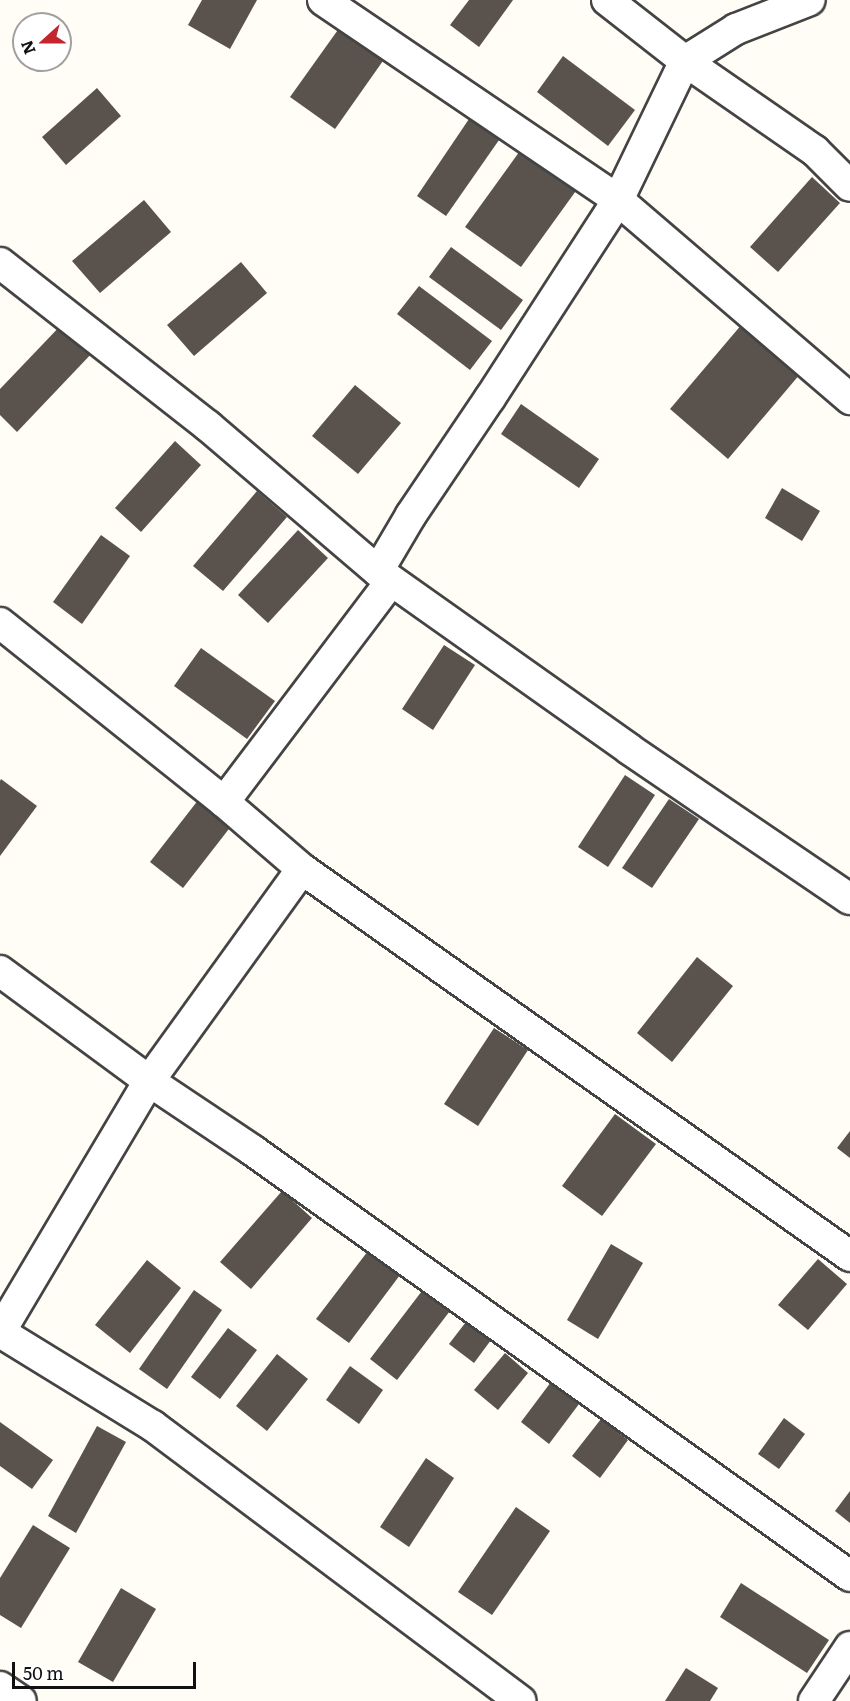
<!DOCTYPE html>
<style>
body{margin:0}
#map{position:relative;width:850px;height:1701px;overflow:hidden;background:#fffdf5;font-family:Literata,serif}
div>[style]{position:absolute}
.building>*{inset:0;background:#5a524d}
.roads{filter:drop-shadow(2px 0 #444) drop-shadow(-2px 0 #444) drop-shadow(0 2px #444) drop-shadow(0 -2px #444)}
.minor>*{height:30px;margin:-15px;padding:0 15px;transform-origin:15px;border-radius:15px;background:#fff}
span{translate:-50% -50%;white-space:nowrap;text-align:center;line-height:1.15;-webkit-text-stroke:6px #fff;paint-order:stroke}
.north{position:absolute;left:12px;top:12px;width:60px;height:60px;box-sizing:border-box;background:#fff;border:2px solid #a0a0a0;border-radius:50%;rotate:249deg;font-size:16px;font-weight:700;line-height:24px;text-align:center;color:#111}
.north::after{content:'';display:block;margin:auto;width:21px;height:27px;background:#c4262e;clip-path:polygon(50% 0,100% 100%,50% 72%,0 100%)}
.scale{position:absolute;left:12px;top:1662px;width:184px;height:27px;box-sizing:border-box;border:3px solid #111;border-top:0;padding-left:8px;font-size:18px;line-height:21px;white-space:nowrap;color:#111;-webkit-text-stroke:4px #fff;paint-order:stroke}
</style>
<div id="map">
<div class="building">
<i style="clip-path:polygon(202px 0,257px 0,230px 49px,188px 25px)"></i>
<i style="clip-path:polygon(469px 0,513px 0,479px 47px,450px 25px)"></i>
<i style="clip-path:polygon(340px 27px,385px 58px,335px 129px,290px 97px)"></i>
<i style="clip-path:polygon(563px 56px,635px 110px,608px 146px,537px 92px)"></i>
<i style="clip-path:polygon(97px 88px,121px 116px,66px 165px,42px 137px)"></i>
<i style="clip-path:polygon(469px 119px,499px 140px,446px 216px,417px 196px)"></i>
<i style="clip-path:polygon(522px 148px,578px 188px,521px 267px,465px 227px)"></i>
<i style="clip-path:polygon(812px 177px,840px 203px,778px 272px,750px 247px)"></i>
<i style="clip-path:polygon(144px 200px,171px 232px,100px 293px,72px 261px)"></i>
<i style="clip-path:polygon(451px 247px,523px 300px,501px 330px,429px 277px)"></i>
<i style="clip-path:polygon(241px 262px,267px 293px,194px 356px,167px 325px)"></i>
<i style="clip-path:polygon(419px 286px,492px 341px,470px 370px,397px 314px)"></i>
<i style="clip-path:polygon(748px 317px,806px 367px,728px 459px,670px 409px)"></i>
<i style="clip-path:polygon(64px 322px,94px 351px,17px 432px,0 415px,0 389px)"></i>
<i style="clip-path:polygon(355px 385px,401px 423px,358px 474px,312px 436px)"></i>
<i style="clip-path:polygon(521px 404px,599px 459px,579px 488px,501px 434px)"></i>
<i style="clip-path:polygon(175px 441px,201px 465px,141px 532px,115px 508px)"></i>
<i style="clip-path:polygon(782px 488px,820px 511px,802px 541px,765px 518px)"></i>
<i style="clip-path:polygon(257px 491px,287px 517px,223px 591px,193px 566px)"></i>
<i style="clip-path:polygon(298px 530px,328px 558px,268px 623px,238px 595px)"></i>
<i style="clip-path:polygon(101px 535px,130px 556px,82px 624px,53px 602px)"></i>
<i style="clip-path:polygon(444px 645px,475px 665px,433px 730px,402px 709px)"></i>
<i style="clip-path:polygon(201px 648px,275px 701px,247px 739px,174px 686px)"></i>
<i style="clip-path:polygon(625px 775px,655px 795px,608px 867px,578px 847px)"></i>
<i style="clip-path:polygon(1px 779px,37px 806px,0 856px,0 781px)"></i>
<i style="clip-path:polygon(199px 799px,232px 825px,183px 888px,150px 862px)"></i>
<i style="clip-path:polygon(669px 799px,699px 819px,652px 888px,622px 868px)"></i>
<i style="clip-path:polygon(697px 957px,733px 986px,672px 1062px,637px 1033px)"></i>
<i style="clip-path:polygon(494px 1028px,528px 1050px,478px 1126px,444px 1104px)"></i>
<i style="clip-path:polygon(615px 1114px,656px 1144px,602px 1216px,562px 1186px)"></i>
<i style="clip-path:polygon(850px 1131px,850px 1158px,837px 1148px)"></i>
<i style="clip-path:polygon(282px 1191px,312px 1218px,251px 1289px,220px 1262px)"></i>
<i style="clip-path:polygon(611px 1244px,643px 1263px,598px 1339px,567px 1320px)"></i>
<i style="clip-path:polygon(368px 1251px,400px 1275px,349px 1343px,316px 1319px)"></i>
<i style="clip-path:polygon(818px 1259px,847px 1284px,808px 1330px,778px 1305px)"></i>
<i style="clip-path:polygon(147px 1260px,181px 1288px,130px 1353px,95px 1325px)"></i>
<i style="clip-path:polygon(425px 1287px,453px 1307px,397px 1380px,370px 1359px)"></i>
<i style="clip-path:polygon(194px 1290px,222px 1310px,167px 1389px,139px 1369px)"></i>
<i style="clip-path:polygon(469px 1318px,494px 1336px,474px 1363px,449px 1344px)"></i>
<i style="clip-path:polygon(228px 1328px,257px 1350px,220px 1399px,191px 1377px)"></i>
<i style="clip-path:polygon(505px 1353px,528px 1373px,498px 1410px,474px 1390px)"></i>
<i style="clip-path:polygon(277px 1354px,308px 1379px,267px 1431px,236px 1406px)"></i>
<i style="clip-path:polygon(350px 1366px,383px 1390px,359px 1424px,326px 1400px)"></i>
<i style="clip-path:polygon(551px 1382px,579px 1404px,549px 1444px,521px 1422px)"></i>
<i style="clip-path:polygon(784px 1418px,805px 1434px,779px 1469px,758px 1454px)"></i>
<i style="clip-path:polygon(601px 1419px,628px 1440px,600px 1478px,572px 1456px)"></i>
<i style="clip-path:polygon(0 1422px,53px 1460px,32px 1489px,0 1466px)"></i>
<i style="clip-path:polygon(97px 1426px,126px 1442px,76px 1533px,48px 1516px)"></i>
<i style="clip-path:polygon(426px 1458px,454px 1478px,409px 1547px,380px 1527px)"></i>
<i style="clip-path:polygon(850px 1491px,850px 1523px,835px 1511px)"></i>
<i style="clip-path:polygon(516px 1507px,550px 1531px,492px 1615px,458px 1592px)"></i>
<i style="clip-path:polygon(33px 1525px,70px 1548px,21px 1628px,0 1615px,0 1578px)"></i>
<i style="clip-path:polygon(741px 1583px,829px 1640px,807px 1673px,720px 1617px)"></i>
<i style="clip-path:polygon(121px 1588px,156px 1609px,113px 1682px,78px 1662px)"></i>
<i style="clip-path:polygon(686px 1668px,718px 1688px,710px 1701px,665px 1701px)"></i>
</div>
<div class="roads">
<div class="minor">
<i style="left:323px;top:0;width:356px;rotate:34.1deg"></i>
<i style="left:618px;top:200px;width:306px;rotate:40.6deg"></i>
<i style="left:607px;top:0;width:99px;rotate:38deg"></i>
<i style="left:685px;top:61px;width:158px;rotate:34.7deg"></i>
<i style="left:815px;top:151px;width:49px;rotate:45deg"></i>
<i style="left:0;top:263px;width:264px;rotate:38.1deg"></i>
<i style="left:208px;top:426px;width:223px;rotate:40.5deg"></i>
<i style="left:378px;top:571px;width:308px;rotate:35.3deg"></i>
<i style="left:629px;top:749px;width:267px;rotate:34.2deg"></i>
<i style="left:378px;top:571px;width:65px;rotate:-59.5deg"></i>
<i style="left:411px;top:515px;width:141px;rotate:-56deg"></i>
<i style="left:490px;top:398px;width:236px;rotate:-57.1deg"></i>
<i style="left:618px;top:200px;width:154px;rotate:-64.3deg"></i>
<i style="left:685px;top:61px;width:60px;rotate:-32.1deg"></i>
<i style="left:736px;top:29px;width:79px;rotate:-21.4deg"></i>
<i style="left:0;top:623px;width:287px;rotate:38.6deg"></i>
<i style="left:224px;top:802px;width:103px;rotate:40.7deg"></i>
<i style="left:302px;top:869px;width:671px;rotate:35.23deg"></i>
<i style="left:224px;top:802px;width:277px;rotate:-52.9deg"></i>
<i style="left:0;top:971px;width:185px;rotate:36.4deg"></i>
<i style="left:149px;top:1081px;width:124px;rotate:33.8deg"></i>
<i style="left:252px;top:1150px;width:734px;rotate:35.47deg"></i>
<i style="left:0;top:1332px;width:180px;rotate:31.6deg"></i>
<i style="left:153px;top:1426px;width:459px;rotate:36.8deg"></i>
<i style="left:0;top:1332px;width:292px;rotate:-59.3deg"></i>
<i style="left:149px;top:1081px;width:261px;rotate:-54.2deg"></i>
<i style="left:0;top:1687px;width:25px;rotate:34deg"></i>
<i style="left:814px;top:1701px;width:65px;rotate:-56.3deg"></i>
</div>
</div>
<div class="north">N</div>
<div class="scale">50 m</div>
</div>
